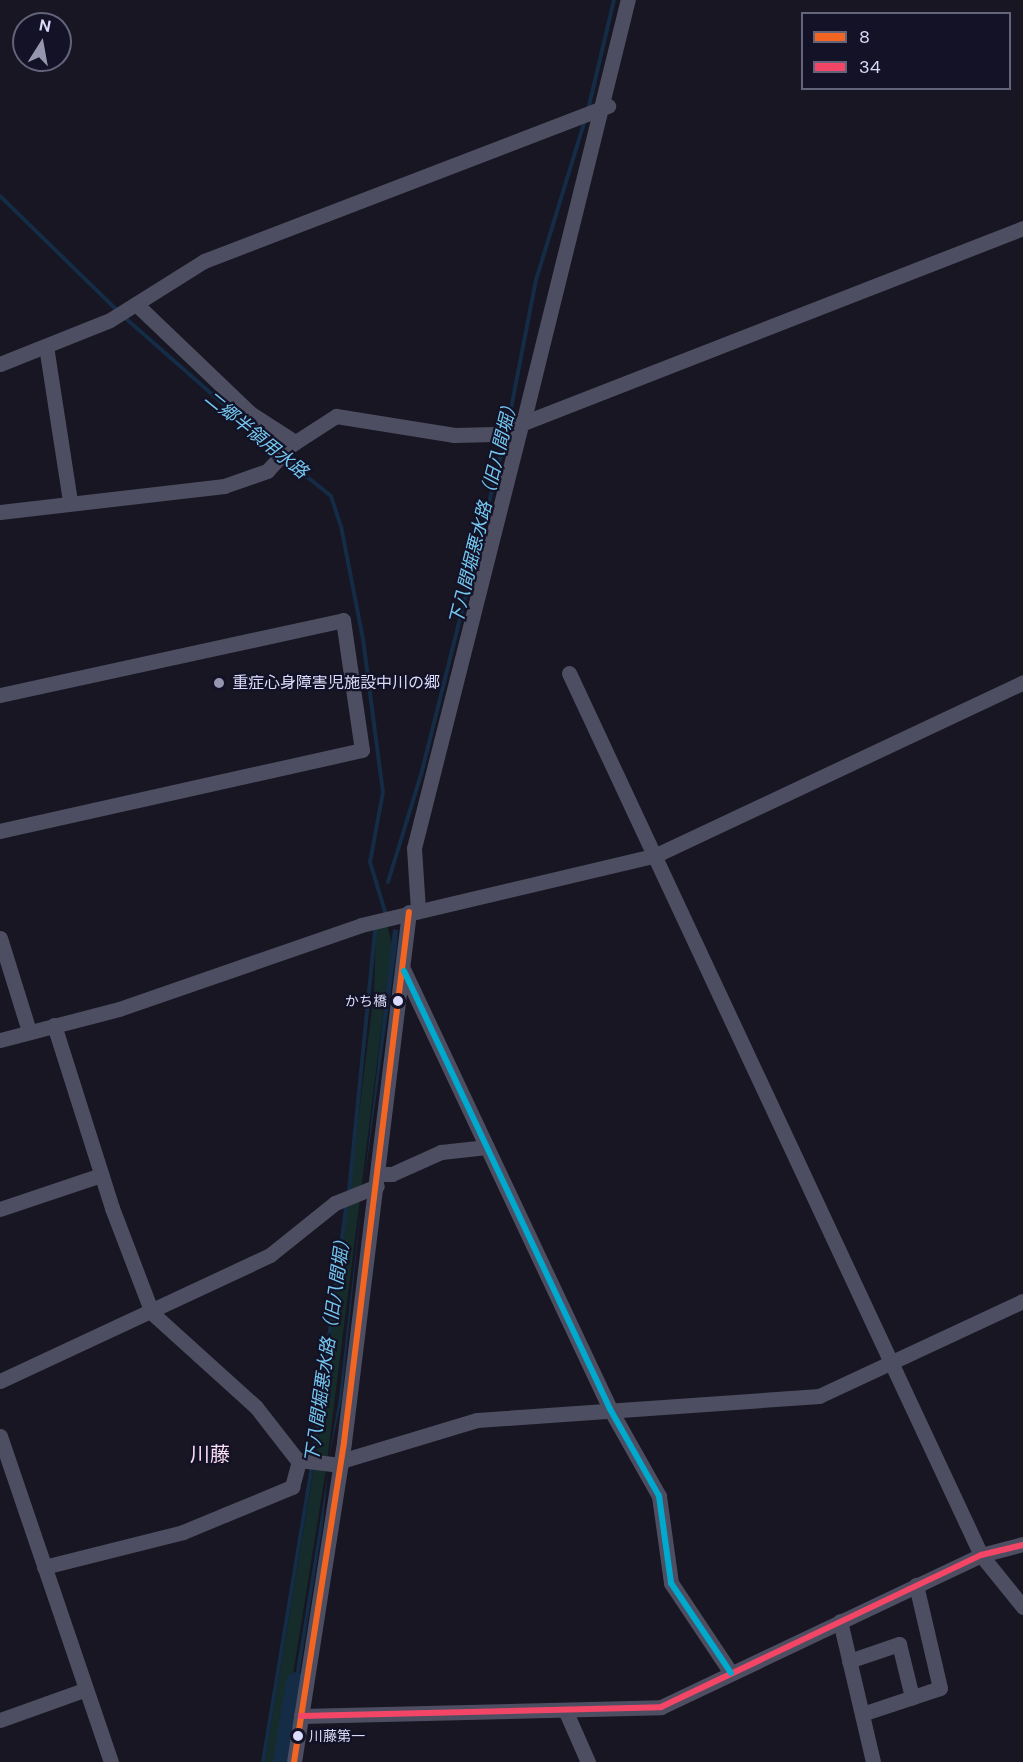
<!DOCTYPE html>
<meta charset="utf-8">
<style>
body{margin:0}
#map{position:relative;width:1023px;height:1762px;overflow:hidden;background:#171622;font-family:"DM Sans","Noto Sans JP",sans-serif}
div>[style]{position:absolute}
.green>*{inset:0;background:#162c2a}
.water>*{inset:0;background:#142c45}
.stream>*{height:4px;margin:-2px;padding:0 2px;transform-origin:2px;border-radius:2px;background:#142c45}
.river>*{height:21px;margin:-10.5px;padding:0 10.5px;transform-origin:10.5px;border-radius:10.5px;background:#142c45}
.minor>*{height:15px;margin:-7.5px;padding:0 7.5px;transform-origin:7.5px;border-radius:7.5px;background:#4d4e61}
.bus-1>*{height:6px;margin:-3px;padding:0 3px;transform-origin:3px;border-radius:3px;background:#f26522}
.bus-2>*{height:6px;margin:-3px;padding:0 3px;transform-origin:3px;border-radius:3px;background:#f34667}
.bus-3>*{height:6px;margin:-3px;padding:0 3px;transform-origin:3px;border-radius:3px;background:#00a9ce}
.dots>*{width:16px;height:16px;translate:-50% -50%;box-sizing:border-box;border:3px solid #131226;border-radius:50%}
span{translate:-50% -50%;white-space:nowrap;text-align:center;line-height:1.15;-webkit-text-stroke:4.5px #131226;paint-order:stroke}
.bus-label{font-size:14px;color:#dbdcfb}
.right{translate:-100% -50%;text-align:right}
.left{translate:0 -50%;text-align:left}
.poi-label{font-size:16px;color:#dbdcfb}
.water-label{font-size:18px;color:#74c7f0;font-style:italic}
.quarter-label{font-size:20px;color:#fbddf4}
.legend{position:absolute;left:801px;top:12px;width:210px;height:78px;box-sizing:border-box;background:#131226;border:2px solid #63637b;margin:0;padding:8px 10px;list-style:none;font-size:18px;color:#dbdcfb}
.legend li{display:flex;align-items:center;gap:12px;height:30px}
.legend b{width:30px;border:2px solid #63637b}
.north{position:absolute;left:12px;top:12px;width:60px;height:60px;box-sizing:border-box;background:#131226;border:2px solid #63637b;border-radius:50%;rotate:11deg;font-size:16px;font-weight:700;line-height:24px;text-align:center;color:#dbdcfb}
.north::after{content:'';display:block;margin:auto;width:21px;height:27px;background:#9697af;clip-path:polygon(50% 0,100% 100%,50% 72%,0 100%)}
</style>
<div id="map">
<div class="green">
<i style="clip-path:polygon(387px 925px,392px 944px,326px 1469px,279px 1762px,265px 1762px,316px 1456px,374px 993px,376px 928px)"></i>
</div>
<div class="water">
<i style="clip-path:polygon(393px 929px,398px 930px,397px 947px,364px 1184px)"></i>
<i style="clip-path:polygon(362px 1197px,342px 1398px,329px 1458px,339px 1397px)"></i>
<i style="clip-path:polygon(328px 1472px,323px 1524px,294px 1709px,290px 1709px)"></i>
</div>
<div class="stream">
<i style="left:588px;top:110px;width:113px;rotate:-76.7deg"></i>
<i style="left:0;top:196px;width:165px;rotate:44.3deg"></i>
<i style="left:123px;top:316px;width:209px;rotate:41.3deg"></i>
<i style="left:508px;top:424px;width:147px;rotate:-79deg"></i>
<i style="left:536px;top:280px;width:167px;rotate:-73deg"></i>
<i style="left:285px;top:459px;width:59px;rotate:38.8deg"></i>
<i style="left:331px;top:496px;width:32px;rotate:72deg"></i>
<i style="left:341px;top:526px;width:115px;rotate:79deg"></i>
<i style="left:363px;top:639px;width:154px;rotate:82.6deg"></i>
<i style="left:383px;top:792px;width:71px;rotate:100.5deg"></i>
<i style="left:370px;top:862px;width:55px;rotate:73.2deg"></i>
<i style="left:388px;top:882px;width:112px;rotate:-72.9deg"></i>
<i style="left:421px;top:775px;width:351px;rotate:-76deg"></i>
<i style="left:349px;top:1192px;width:263px;rotate:-84.3deg"></i>
<i style="left:313px;top:1459px;width:259px;rotate:-82.5deg"></i>
<i style="left:263px;top:1762px;width:299px;rotate:-80.6deg"></i>
</div>
<div class="river">
<i style="left:283px;top:1762px;width:81px;rotate:-80.8deg"></i>
</div>
<div class="minor">
<i style="left:136px;top:304px;width:158px;rotate:43.7deg"></i>
<i style="left:250px;top:413px;width:54px;rotate:32.8deg"></i>
<i style="left:46px;top:346px;width:157px;rotate:81.2deg"></i>
<i style="left:0;top:364px;width:118px;rotate:-21.8deg"></i>
<i style="left:110px;top:320px;width:111px;rotate:-32.1deg"></i>
<i style="left:204px;top:261px;width:433px;rotate:-21deg"></i>
<i style="left:523px;top:423px;width:436px;rotate:-76.1deg"></i>
<i style="left:0;top:512px;width:226px;rotate:-6.6deg"></i>
<i style="left:224px;top:486px;width:46px;rotate:-19.2deg"></i>
<i style="left:267px;top:471px;width:35px;rotate:-47deg"></i>
<i style="left:291px;top:445px;width:54px;rotate:-32.8deg"></i>
<i style="left:336px;top:416px;width:120px;rotate:9.1deg"></i>
<i style="left:454px;top:435px;width:41px;rotate:-1.4deg"></i>
<i style="left:495px;top:434px;width:567px;rotate:-21.31deg"></i>
<i style="left:569px;top:673px;width:973px;rotate:64.96deg"></i>
<i style="left:981px;top:1555px;width:67px;rotate:51.1deg"></i>
<i style="left:0;top:695px;width:351px;rotate:-12.3deg"></i>
<i style="left:343px;top:620px;width:131px;rotate:81.7deg"></i>
<i style="left:362px;top:750px;width:371px;rotate:167.4deg"></i>
<i style="left:418px;top:910px;width:62px;rotate:-93.7deg"></i>
<i style="left:414px;top:848px;width:436px;rotate:-75.8deg"></i>
<i style="left:0;top:938px;width:97px;rotate:72.7deg"></i>
<i style="left:404px;top:971px;width:484px;rotate:64.8deg"></i>
<i style="left:610px;top:1409px;width:100px;rotate:60.6deg"></i>
<i style="left:659px;top:1496px;width:88px;rotate:82.1deg"></i>
<i style="left:671px;top:1583px;width:108px;rotate:56.3deg"></i>
<i style="left:54px;top:1025px;width:192px;rotate:72.4deg"></i>
<i style="left:112px;top:1208px;width:112px;rotate:69.1deg"></i>
<i style="left:152px;top:1313px;width:140px;rotate:42.1deg"></i>
<i style="left:256px;top:1407px;width:68px;rotate:52.1deg"></i>
<i style="left:0;top:1040px;width:123px;rotate:-14.6deg"></i>
<i style="left:119px;top:1009px;width:256px;rotate:-19.1deg"></i>
<i style="left:361px;top:925px;width:301px;rotate:-13.3deg"></i>
<i style="left:654px;top:856px;width:408px;rotate:-25.2deg"></i>
<i style="left:379px;top:1174px;width:13px"></i>
<i style="left:392px;top:1174px;width:54px;rotate:-24.2deg"></i>
<i style="left:441px;top:1152px;width:46px;rotate:-6.2deg"></i>
<i style="left:0;top:1209px;width:107px;rotate:-18.6deg"></i>
<i style="left:0;top:1381px;width:298px;rotate:-25deg"></i>
<i style="left:270px;top:1255px;width:83px;rotate:-38.7deg"></i>
<i style="left:335px;top:1203px;width:45px;rotate:-22deg"></i>
<i style="left:0;top:1436px;width:344px;rotate:71.2deg"></i>
<i style="left:341px;top:1461px;width:142px;rotate:-16.8deg"></i>
<i style="left:477px;top:1420px;width:343px;rotate:-4deg"></i>
<i style="left:819px;top:1396px;width:225px;rotate:-25deg"></i>
<i style="left:44px;top:1567px;width:143px;rotate:-14.1deg"></i>
<i style="left:183px;top:1532px;width:44px;rotate:-22.5deg"></i>
<i style="left:224px;top:1515px;width:74px;rotate:-22.4deg"></i>
<i style="left:292px;top:1487px;width:28px;rotate:-75deg"></i>
<i style="left:299px;top:1460px;width:42px;rotate:6.8deg"></i>
<i style="left:840px;top:1621px;width:145px;rotate:76.8deg"></i>
<i style="left:849px;top:1661px;width:53px;rotate:-18.8deg"></i>
<i style="left:899px;top:1644px;width:55px;rotate:76.2deg"></i>
<i style="left:566px;top:1712px;width:55px;rotate:66.3deg"></i>
<i style="left:862px;top:1714px;width:82px;rotate:-18.4deg"></i>
<i style="left:940px;top:1688px;width:106px;rotate:-103.1deg"></i>
<i style="left:301px;top:1716px;width:360px;rotate:-1.4deg"></i>
<i style="left:661px;top:1707px;width:354px;rotate:-25.4deg"></i>
<i style="left:981px;top:1555px;width:43px;rotate:-14.7deg"></i>
<i style="left:0;top:1720px;width:89px;rotate:-19.7deg"></i>
<i style="left:294px;top:1762px;width:324px;rotate:-81.1deg"></i>
<i style="left:344px;top:1442px;width:534px;rotate:-83.01deg"></i>
</div>
<div class="bus-1">
<i style="left:294px;top:1762px;width:324px;rotate:-81.1deg"></i>
<i style="left:344px;top:1442px;width:534px;rotate:-83.01deg"></i>
</div>
<div class="bus-2">
<i style="left:301px;top:1716px;width:360px;rotate:-1.4deg"></i>
<i style="left:661px;top:1707px;width:354px;rotate:-25.4deg"></i>
<i style="left:981px;top:1555px;width:43px;rotate:-13.4deg"></i>
</div>
<div class="bus-3">
<i style="left:404px;top:971px;width:484px;rotate:64.8deg"></i>
<i style="left:610px;top:1409px;width:100px;rotate:60.6deg"></i>
<i style="left:659px;top:1496px;width:88px;rotate:82.1deg"></i>
<i style="left:671px;top:1583px;width:108px;rotate:56.3deg"></i>
</div>
<div class="dots">
<i style="left:219px;top:683px;background:#9697af"></i>
<i style="left:398px;top:1001px;background:#dbdcfb"></i>
<i style="left:298px;top:1736px;background:#dbdcfb"></i>
</div>
<div class="bus-label">
<span class="right" style="left:387px;top:1001px">かち橋</span>
<span class="left" style="left:309px;top:1736px">川藤第一</span>
</div>
<div class="poi-label">
<span class="left" style="left:232px;top:683px">重症心身障害児施設中川の郷</span>
</div>
<div class="water-label">
<span style="left:256px;top:435px;rotate:39deg">二郷半領用水路</span>
<span style="left:484px;top:511px;rotate:-76deg">下八間堀悪水路（旧八間堀）</span>
<span style="left:328px;top:1347px;rotate:-82deg">下八間堀悪水路（旧八間堀）</span>
</div>
<div class="quarter-label">
<span style="left:210px;top:1454px">川藤</span>
</div>
<ul class="legend">
<li><b style="height:8px;background:#f26522"></b>8</li>
<li><b style="height:8px;background:#f34667"></b>34</li>
</ul>
<div class="north">N</div>
</div>
